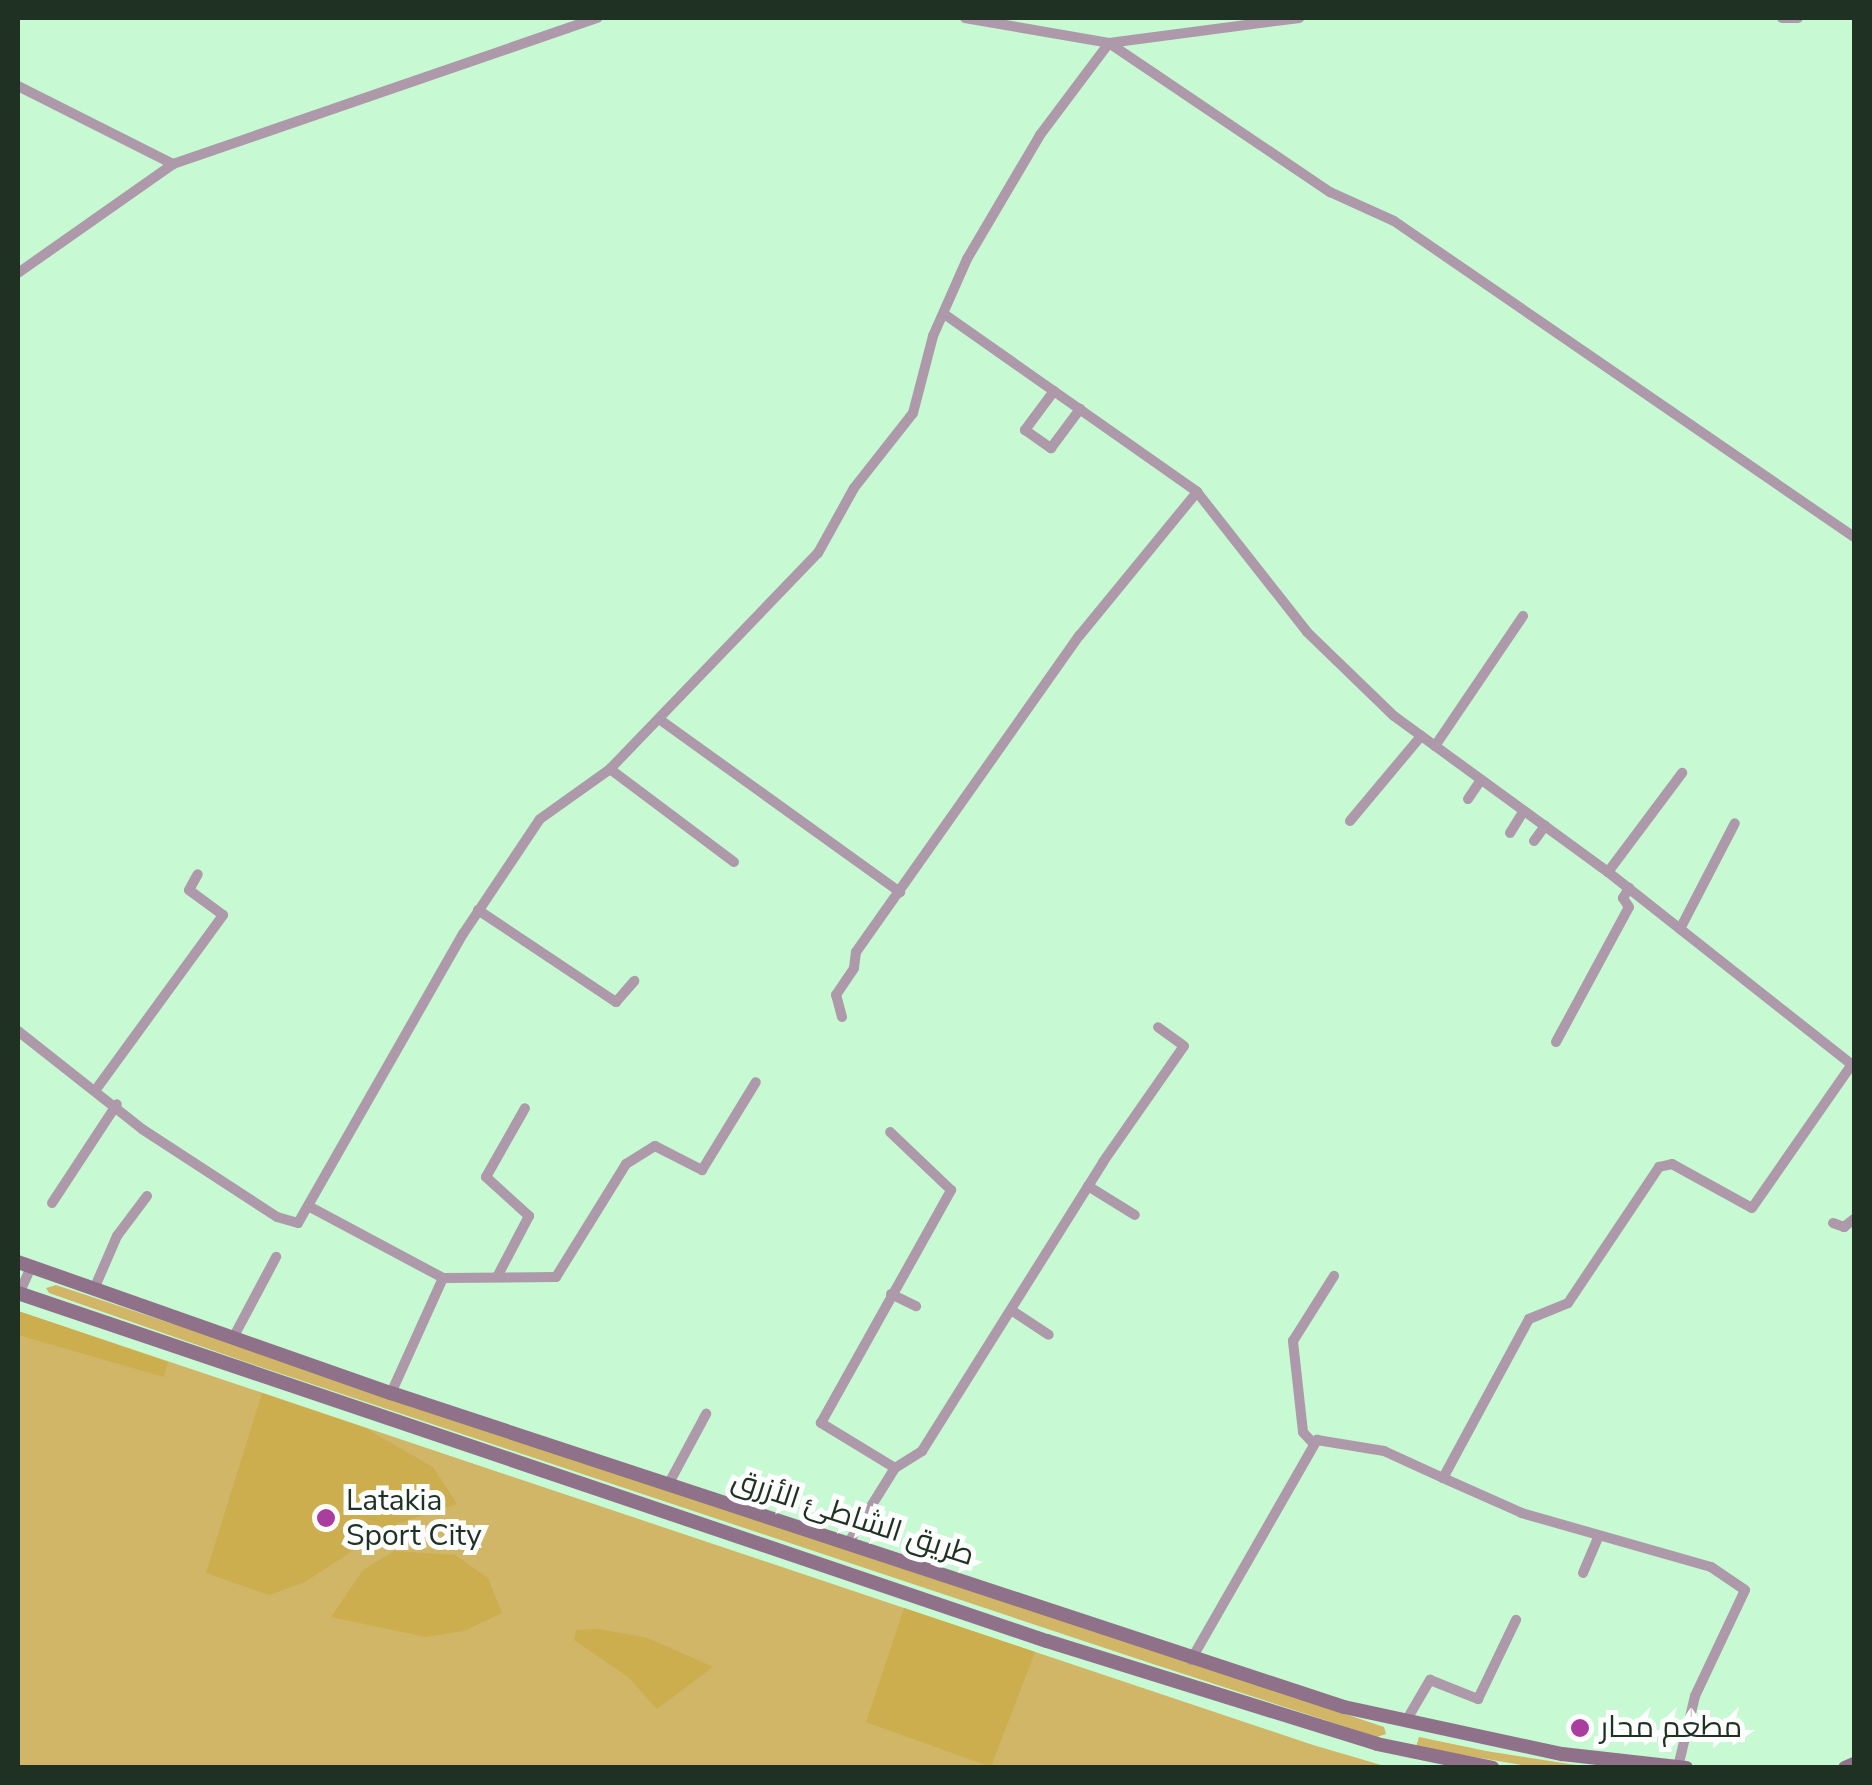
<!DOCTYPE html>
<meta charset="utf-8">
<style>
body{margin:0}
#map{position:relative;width:1872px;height:1785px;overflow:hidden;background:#c7f9d3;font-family:"Nunito Sans",Cairo,sans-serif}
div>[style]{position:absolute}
.green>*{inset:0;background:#d0b666}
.forest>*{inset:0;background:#ccae4f}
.minor>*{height:10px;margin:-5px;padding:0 5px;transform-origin:5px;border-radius:5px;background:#ad99a9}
.secondary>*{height:14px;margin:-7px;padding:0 7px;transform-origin:7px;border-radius:7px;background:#8f728a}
.dots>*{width:28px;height:28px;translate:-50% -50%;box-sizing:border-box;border:5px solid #fff;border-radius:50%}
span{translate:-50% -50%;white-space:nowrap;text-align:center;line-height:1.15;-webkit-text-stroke:10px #fff;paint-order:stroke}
.poi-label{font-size:30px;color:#1e3123}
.left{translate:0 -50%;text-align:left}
.street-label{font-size:30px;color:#1e3123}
.frame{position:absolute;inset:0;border:20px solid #1e3123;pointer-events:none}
</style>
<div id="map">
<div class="green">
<i style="clip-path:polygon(56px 1285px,1384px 1727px,1386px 1734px,1377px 1737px,1153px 1664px,243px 1361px,49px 1293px,46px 1288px)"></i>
<i style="clip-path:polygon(18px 1311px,1313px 1745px,1388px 1767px,18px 1768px)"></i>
<i style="clip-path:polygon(1419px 1737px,1486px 1751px,1589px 1767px,1533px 1767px,1416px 1747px)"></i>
</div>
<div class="forest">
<i style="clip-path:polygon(18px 1311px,168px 1362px,164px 1377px,18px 1335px)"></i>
<i style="clip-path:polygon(262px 1393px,365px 1428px,433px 1467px,457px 1504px,391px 1526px,305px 1582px,269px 1595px,206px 1573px)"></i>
<i style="clip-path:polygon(394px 1551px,455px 1555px,488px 1578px,502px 1613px,464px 1631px,426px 1637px,331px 1617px,363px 1570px)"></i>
<i style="clip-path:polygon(904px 1608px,1035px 1652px,991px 1767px,866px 1722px)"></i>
<i style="clip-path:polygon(599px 1629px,648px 1638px,713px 1667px,657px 1709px,628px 1677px,574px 1640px,576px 1630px)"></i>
</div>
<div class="minor">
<i style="left:965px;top:18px;width:146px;rotate:9.8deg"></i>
<i style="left:1109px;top:43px;width:192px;rotate:-7.5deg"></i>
<i style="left:1782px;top:18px;width:16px"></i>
<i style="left:18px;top:86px;width:174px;rotate:26.7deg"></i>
<i style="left:18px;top:273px;width:189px;rotate:-35.1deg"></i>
<i style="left:173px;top:164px;width:449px;rotate:-19deg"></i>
<i style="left:947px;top:316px;width:306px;rotate:35.1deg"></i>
<i style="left:1197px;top:492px;width:178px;rotate:51.8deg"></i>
<i style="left:1307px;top:632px;width:121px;rotate:44deg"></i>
<i style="left:1394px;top:716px;width:265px;rotate:36.1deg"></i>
<i style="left:1608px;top:872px;width:313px;rotate:38.3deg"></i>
<i style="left:1054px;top:391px;width:49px;rotate:126.6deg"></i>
<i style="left:1025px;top:430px;width:32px;rotate:35deg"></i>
<i style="left:1051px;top:448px;width:49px;rotate:-53.4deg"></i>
<i style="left:659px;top:719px;width:297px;rotate:35.7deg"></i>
<i style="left:1435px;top:746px;width:157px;rotate:-55.9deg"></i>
<i style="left:610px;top:769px;width:155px;rotate:36.9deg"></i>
<i style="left:1468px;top:799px;width:23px;rotate:-56deg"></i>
<i style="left:1350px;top:821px;width:111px;rotate:-50.1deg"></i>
<i style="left:1510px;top:833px;width:26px;rotate:-58deg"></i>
<i style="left:1534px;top:841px;width:19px;rotate:-54deg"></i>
<i style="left:1608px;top:872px;width:124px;rotate:-53.2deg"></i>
<i style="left:478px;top:910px;width:166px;rotate:33.7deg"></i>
<i style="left:616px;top:1002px;width:28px;rotate:-49deg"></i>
<i style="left:1680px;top:929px;width:119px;rotate:-62.6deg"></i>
<i style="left:842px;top:1017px;width:23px;rotate:-105deg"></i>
<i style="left:836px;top:995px;width:32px;rotate:-56deg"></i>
<i style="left:854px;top:968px;width:16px;rotate:-83deg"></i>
<i style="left:856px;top:952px;width:388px;rotate:-54.8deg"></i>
<i style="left:1080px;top:635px;width:185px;rotate:-50.7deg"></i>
<i style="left:18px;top:1031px;width:158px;rotate:38.3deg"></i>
<i style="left:142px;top:1129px;width:161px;rotate:33.1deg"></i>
<i style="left:277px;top:1217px;width:22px;rotate:16deg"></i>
<i style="left:298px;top:1223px;width:333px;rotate:-60.3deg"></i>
<i style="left:463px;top:934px;width:138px;rotate:-56.2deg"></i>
<i style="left:540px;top:819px;width:86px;rotate:-35.5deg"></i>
<i style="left:610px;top:769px;width:300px;rotate:-46.1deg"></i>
<i style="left:818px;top:553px;width:74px;rotate:-61deg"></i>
<i style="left:854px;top:488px;width:95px;rotate:-51.8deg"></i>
<i style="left:913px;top:413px;width:80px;rotate:-75.4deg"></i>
<i style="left:933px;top:336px;width:84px;rotate:-66.2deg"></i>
<i style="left:967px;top:259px;width:144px;rotate:-59.5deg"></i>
<i style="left:1040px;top:135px;width:115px;rotate:-53.1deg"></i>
<i style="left:1109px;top:43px;width:267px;rotate:34deg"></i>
<i style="left:1330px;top:192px;width:70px;rotate:24.4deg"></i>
<i style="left:1394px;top:221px;width:558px;rotate:34.49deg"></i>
<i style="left:1556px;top:1042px;width:153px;rotate:-61.6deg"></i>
<i style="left:1629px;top:907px;width:11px;rotate:-124deg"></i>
<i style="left:1623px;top:898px;width:12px;rotate:-59deg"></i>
<i style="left:97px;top:1088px;width:214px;rotate:-53.9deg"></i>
<i style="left:223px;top:915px;width:42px;rotate:-143.7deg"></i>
<i style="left:189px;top:890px;width:18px;rotate:-61deg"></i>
<i style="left:1088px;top:1186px;width:55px;rotate:31.7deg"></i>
<i style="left:52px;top:1203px;width:118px;rotate:-56.7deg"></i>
<i style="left:312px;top:1208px;width:149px;rotate:28.1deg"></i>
<i style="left:443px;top:1278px;width:126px;rotate:114.3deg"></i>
<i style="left:1833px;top:1223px;width:12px;rotate:20deg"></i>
<i style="left:1844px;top:1227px;width:13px;rotate:-39deg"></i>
<i style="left:497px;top:1277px;width:69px;rotate:-62.3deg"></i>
<i style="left:529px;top:1216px;width:58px;rotate:-137.8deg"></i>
<i style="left:486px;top:1177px;width:79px;rotate:-60.5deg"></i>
<i style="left:443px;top:1278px;width:113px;rotate:-0.5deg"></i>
<i style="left:556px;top:1277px;width:133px;rotate:-58.2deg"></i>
<i style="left:626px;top:1164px;width:34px;rotate:-32deg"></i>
<i style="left:655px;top:1146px;width:53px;rotate:27.1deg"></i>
<i style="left:702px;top:1170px;width:103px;rotate:-58.5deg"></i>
<i style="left:94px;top:1289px;width:58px;rotate:-66.5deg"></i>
<i style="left:117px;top:1236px;width:50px;rotate:-53.1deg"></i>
<i style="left:19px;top:1294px;width:30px;rotate:-66deg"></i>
<i style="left:891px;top:1294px;width:28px;rotate:26deg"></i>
<i style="left:1011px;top:1310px;width:45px;rotate:33.3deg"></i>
<i style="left:233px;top:1338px;width:92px;rotate:-62deg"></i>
<i style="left:1314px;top:1444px;width:16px;rotate:-133deg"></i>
<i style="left:1303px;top:1432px;width:92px;rotate:-96.3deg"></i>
<i style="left:1293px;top:1341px;width:77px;rotate:-57.8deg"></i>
<i style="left:895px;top:1468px;width:32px;rotate:-32deg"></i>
<i style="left:922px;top:1451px;width:341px;rotate:-57.9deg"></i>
<i style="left:1103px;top:1162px;width:141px;rotate:-55.1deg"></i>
<i style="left:1184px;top:1046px;width:32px;rotate:-144deg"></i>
<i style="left:668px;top:1485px;width:81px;rotate:-61.8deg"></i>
<i style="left:847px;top:1545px;width:91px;rotate:-58.1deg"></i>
<i style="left:895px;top:1468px;width:87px;rotate:-148.7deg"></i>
<i style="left:821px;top:1423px;width:267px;rotate:-60.8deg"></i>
<i style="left:951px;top:1190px;width:84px;rotate:-136.4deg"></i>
<i style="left:1583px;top:1573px;width:39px;rotate:-67deg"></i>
<i style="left:1191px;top:1660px;width:254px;rotate:-60.2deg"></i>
<i style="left:1317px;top:1440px;width:68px;rotate:9.3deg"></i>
<i style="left:1384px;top:1451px;width:65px;rotate:24.6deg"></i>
<i style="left:1406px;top:1721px;width:48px;rotate:-59.7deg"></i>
<i style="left:1430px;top:1680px;width:52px;rotate:21.6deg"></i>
<i style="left:1478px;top:1699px;width:88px;rotate:-64.3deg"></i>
<i style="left:1678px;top:1767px;width:73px;rotate:-76.5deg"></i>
<i style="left:1695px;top:1696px;width:117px;rotate:-64.7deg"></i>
<i style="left:1745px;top:1590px;width:41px;rotate:-145.9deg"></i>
<i style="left:1711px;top:1567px;width:197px;rotate:-164.1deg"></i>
<i style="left:1522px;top:1513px;width:86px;rotate:-156.1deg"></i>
<i style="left:1443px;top:1478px;width:181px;rotate:-61.6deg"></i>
<i style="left:1529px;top:1319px;width:42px;rotate:-22.3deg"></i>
<i style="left:1568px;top:1303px;width:164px;rotate:-56.2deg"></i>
<i style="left:1659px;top:1167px;width:13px;rotate:-13deg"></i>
<i style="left:1672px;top:1164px;width:91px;rotate:28.8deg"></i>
<i style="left:1752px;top:1208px;width:175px;rotate:-55.2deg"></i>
</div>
<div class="secondary">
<i style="left:18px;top:1262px;width:395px;rotate:19.4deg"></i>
<i style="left:391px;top:1393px;width:1003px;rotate:18.24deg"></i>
<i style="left:1344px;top:1707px;width:223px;rotate:12.2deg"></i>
<i style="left:1562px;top:1754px;width:125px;rotate:6.4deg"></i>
<i style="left:18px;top:1293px;width:1086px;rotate:18.69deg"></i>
<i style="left:1047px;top:1641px;width:346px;rotate:17.3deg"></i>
<i style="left:1377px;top:1744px;width:118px;rotate:11.7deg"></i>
<i style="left:1845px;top:1768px;width:10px;rotate:-24deg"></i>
</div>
<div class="dots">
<i style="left:326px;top:1518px;background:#aa3e9e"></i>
<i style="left:1580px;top:1728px;background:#aa3e9e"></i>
</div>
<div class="poi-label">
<span class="left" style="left:346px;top:1518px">Latakia<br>Sport City</span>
<span class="left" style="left:1600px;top:1728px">مطعم محار</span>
</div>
<div class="street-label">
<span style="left:853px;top:1518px;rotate:18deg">طريق الشاطئ الأزرق</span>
</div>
<div class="frame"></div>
</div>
